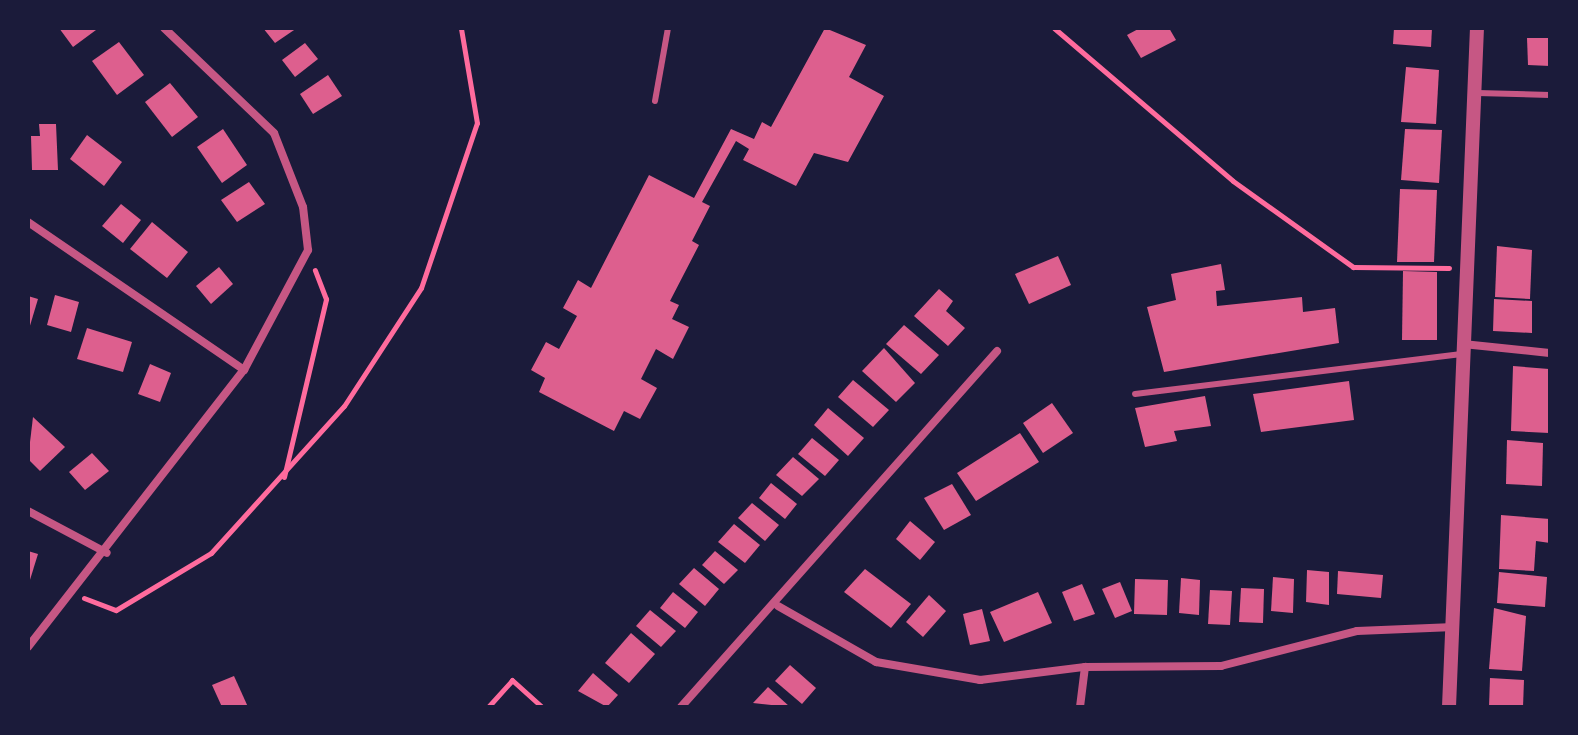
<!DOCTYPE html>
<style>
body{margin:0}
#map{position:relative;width:1578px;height:735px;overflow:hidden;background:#1b1b3a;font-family:Raleway,sans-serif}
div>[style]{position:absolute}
.building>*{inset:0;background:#dd5f8e}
.path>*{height:5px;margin:-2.5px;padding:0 2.5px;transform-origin:2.5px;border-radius:2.5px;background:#ff6b9d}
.service>*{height:6px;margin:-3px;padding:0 3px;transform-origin:3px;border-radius:3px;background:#c65784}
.minor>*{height:8px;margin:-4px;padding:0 4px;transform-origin:4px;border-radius:4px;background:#c65784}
.tertiary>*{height:14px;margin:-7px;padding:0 7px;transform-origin:7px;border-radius:7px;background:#c65784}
span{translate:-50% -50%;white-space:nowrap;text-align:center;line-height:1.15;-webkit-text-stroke:6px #1b1b3a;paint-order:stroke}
.frame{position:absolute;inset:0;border:30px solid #1b1b3a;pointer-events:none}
</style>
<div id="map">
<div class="building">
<i style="clip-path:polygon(59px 28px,95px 28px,96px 30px,73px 47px)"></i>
<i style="clip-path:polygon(263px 28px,297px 28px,275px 43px)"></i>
<i style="clip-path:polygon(825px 28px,866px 45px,849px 77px,884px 96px,848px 162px,814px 153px,796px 186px,743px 160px,749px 149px,736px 141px,702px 202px,710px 206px,692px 241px,699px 245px,670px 301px,679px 305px,672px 319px,689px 327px,673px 359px,656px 349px,641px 379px,657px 388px,640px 419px,624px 411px,614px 431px,539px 392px,545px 378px,531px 370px,546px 342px,559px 349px,577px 316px,563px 308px,578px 280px,591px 288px,649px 175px,694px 198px,731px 129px,754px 139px,762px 122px,771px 127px)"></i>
<i style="clip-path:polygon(1140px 28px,1169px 28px,1176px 40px,1141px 58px,1127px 35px)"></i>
<i style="clip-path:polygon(1394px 28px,1432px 28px,1431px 47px,1393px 44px)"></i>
<i style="clip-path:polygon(1527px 38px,1550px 38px,1550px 66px,1528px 65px)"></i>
<i style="clip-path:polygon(119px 42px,144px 75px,117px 95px,92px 61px)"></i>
<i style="clip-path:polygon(305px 43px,318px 59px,295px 77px,282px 60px)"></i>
<i style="clip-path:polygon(1406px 67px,1439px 70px,1436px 124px,1401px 122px)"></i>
<i style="clip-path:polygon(328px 75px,342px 96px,313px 114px,300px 94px)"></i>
<i style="clip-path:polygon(170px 83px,198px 117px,172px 137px,145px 102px)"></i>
<i style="clip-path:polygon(39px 124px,56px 124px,58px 170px,32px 170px,31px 136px,40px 136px)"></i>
<i style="clip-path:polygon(223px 129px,247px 165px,222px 183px,197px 147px)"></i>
<i style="clip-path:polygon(1405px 129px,1442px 130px,1439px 183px,1401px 180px)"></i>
<i style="clip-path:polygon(87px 135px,122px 162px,104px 186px,70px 159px)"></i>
<i style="clip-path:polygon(249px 182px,265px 204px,237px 222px,221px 200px)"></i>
<i style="clip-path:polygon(1400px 189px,1437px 190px,1434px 262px,1397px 262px)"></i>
<i style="clip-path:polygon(121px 204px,141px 220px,123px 243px,102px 226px)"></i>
<i style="clip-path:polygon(152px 222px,188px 252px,167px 278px,130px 249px)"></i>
<i style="clip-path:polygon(1497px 246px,1532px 250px,1530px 299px,1495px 297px)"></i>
<i style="clip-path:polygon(1058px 256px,1071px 285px,1029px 304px,1015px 274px)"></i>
<i style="clip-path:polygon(1221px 264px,1225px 290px,1216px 291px,1217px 306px,1302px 297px,1303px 312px,1335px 308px,1339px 343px,1164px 372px,1147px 307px,1176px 300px,1171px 274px)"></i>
<i style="clip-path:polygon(219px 267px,233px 284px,211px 304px,196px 286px)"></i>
<i style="clip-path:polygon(1403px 271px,1437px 272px,1437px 340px,1402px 340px)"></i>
<i style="clip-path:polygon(939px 289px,953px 301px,946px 311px,965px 328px,948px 346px,914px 316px)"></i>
<i style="clip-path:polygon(55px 295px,79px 302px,71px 332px,47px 325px)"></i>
<i style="clip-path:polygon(28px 296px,38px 299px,29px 329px,28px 329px)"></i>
<i style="clip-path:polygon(1494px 299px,1532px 301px,1532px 333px,1493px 331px)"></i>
<i style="clip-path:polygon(904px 325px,939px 355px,921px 374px,886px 344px)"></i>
<i style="clip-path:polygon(87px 328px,132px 342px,123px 372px,77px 359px)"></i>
<i style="clip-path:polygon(884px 348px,915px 383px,896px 402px,862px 371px)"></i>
<i style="clip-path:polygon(150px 364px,171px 373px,160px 402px,138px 394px)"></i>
<i style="clip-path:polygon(1513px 366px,1549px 369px,1549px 433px,1511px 431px)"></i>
<i style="clip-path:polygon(853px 380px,889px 410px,873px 427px,838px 397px)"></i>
<i style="clip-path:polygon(1349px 381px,1354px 420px,1261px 432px,1253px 394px)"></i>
<i style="clip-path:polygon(1205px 396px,1211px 426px,1174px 431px,1177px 441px,1145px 447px,1135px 408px)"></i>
<i style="clip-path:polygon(1052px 403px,1073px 433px,1043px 453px,1023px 423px)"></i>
<i style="clip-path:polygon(828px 408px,864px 438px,848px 456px,814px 425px)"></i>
<i style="clip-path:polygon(33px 417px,65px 447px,40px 471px,28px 459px)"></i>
<i style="clip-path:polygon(1020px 433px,1039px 462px,976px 501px,957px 473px)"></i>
<i style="clip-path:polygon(812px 438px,839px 460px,825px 476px,798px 454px)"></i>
<i style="clip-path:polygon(1507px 440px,1543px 443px,1542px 486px,1506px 484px)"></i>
<i style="clip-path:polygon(92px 453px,109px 471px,85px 490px,69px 472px)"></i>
<i style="clip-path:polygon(793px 457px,819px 479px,802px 496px,776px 475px)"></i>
<i style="clip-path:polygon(771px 483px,797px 504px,785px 519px,759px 498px)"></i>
<i style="clip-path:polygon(952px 484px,971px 515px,944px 530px,924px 498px)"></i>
<i style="clip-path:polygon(752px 503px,779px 525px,765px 541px,738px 518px)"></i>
<i style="clip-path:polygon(1501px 515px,1550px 519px,1550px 543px,1536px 541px,1534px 571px,1499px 569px)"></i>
<i style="clip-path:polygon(910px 521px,935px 542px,920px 560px,896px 539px)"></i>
<i style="clip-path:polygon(734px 524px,760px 545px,745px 563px,718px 542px)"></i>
<i style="clip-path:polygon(28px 551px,38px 554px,29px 583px,28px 583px)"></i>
<i style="clip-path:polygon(715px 551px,738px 570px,724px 584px,702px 565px)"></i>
<i style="clip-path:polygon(694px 568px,719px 589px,705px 606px,679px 584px)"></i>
<i style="clip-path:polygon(865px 569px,911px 604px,891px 628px,844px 592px)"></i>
<i style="clip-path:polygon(1307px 570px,1329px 572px,1329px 605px,1306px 602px)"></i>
<i style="clip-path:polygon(1338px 571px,1383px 575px,1381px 598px,1337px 594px)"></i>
<i style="clip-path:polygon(1499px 572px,1547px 577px,1545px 607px,1497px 603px)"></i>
<i style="clip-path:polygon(1273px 577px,1294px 579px,1293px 613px,1271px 611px)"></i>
<i style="clip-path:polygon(1181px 578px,1200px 580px,1199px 615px,1179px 613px)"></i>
<i style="clip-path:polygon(1135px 579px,1168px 580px,1167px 615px,1134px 614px)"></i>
<i style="clip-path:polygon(1120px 582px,1132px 611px,1115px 618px,1102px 589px)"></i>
<i style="clip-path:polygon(1082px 584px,1095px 614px,1074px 621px,1062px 592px)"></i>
<i style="clip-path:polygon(1241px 588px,1264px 589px,1263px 623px,1239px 622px)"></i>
<i style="clip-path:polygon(1210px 590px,1232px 591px,1230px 625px,1208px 624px)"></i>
<i style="clip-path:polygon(673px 592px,698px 612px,685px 628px,660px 608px)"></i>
<i style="clip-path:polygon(1038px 592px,1052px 623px,1004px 642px,990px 612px)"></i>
<i style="clip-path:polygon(929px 595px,946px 611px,923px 637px,906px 622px)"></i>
<i style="clip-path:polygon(1494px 608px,1526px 616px,1522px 671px,1489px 669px)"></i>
<i style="clip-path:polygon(982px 609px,990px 641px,970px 645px,963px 614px)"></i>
<i style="clip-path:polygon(650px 610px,676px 631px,661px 647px,636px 626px)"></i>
<i style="clip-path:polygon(631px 633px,655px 654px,629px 683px,605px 663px)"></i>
<i style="clip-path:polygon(790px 665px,816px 688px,802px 704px,775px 681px)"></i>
<i style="clip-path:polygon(593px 673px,618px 695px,607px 707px,578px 691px)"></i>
<i style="clip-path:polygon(234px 676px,248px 707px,222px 707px,212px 685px)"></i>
<i style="clip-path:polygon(1490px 678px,1524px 680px,1523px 707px,1489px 707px)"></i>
<i style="clip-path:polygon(768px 687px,790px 707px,753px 703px)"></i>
</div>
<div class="path">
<i style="left:1054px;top:28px;width:235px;rotate:40.5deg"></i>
<i style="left:1233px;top:181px;width:148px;rotate:35.6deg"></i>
<i style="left:1353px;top:267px;width:96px;rotate:0.6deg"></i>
<i style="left:284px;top:477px;width:183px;rotate:-76.7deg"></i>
<i style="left:326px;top:299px;width:31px;rotate:-111deg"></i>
<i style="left:84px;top:598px;width:34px;rotate:21deg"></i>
<i style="left:116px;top:610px;width:111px;rotate:-31deg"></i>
<i style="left:211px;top:553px;width:198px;rotate:-47.9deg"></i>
<i style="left:344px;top:406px;width:141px;rotate:-56.9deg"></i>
<i style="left:421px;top:288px;width:174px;rotate:-71.3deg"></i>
<i style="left:477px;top:123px;width:96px;rotate:-99.6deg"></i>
<i style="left:488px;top:707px;width:36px;rotate:-48deg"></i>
<i style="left:512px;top:680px;width:40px;rotate:42deg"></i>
</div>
<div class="service">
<i style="left:1477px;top:93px;width:73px;rotate:1.6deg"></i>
<i style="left:655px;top:101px;width:74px;rotate:-79.9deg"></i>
<i style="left:1135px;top:394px;width:329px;rotate:-7deg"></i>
</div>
<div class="minor">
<i style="left:28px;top:222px;width:262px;rotate:34.4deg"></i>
<i style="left:1463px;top:344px;width:87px;rotate:5.9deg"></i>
<i style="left:28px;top:511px;width:89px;rotate:28deg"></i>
<i style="left:778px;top:606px;width:113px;rotate:29.7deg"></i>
<i style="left:876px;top:662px;width:106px;rotate:9.8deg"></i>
<i style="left:980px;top:680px;width:106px;rotate:-7.1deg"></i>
<i style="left:1085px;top:667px;width:136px;rotate:-0.4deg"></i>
<i style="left:1221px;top:666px;width:140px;rotate:-14.4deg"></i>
<i style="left:1357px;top:631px;width:97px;rotate:-2.4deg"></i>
<i style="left:28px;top:647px;width:351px;rotate:-52.1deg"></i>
<i style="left:244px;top:370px;width:136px;rotate:-61.9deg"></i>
<i style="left:308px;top:250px;width:43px;rotate:-96.6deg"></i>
<i style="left:303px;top:207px;width:79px;rotate:-111.4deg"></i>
<i style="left:274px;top:133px;width:152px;rotate:-136.3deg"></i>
<i style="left:681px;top:707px;width:476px;rotate:-48.4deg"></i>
<i style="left:1080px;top:707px;width:40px;rotate:-82.9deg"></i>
</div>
<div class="tertiary">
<i style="left:1449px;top:707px;width:680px;rotate:-87.64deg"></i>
</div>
<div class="frame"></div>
</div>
